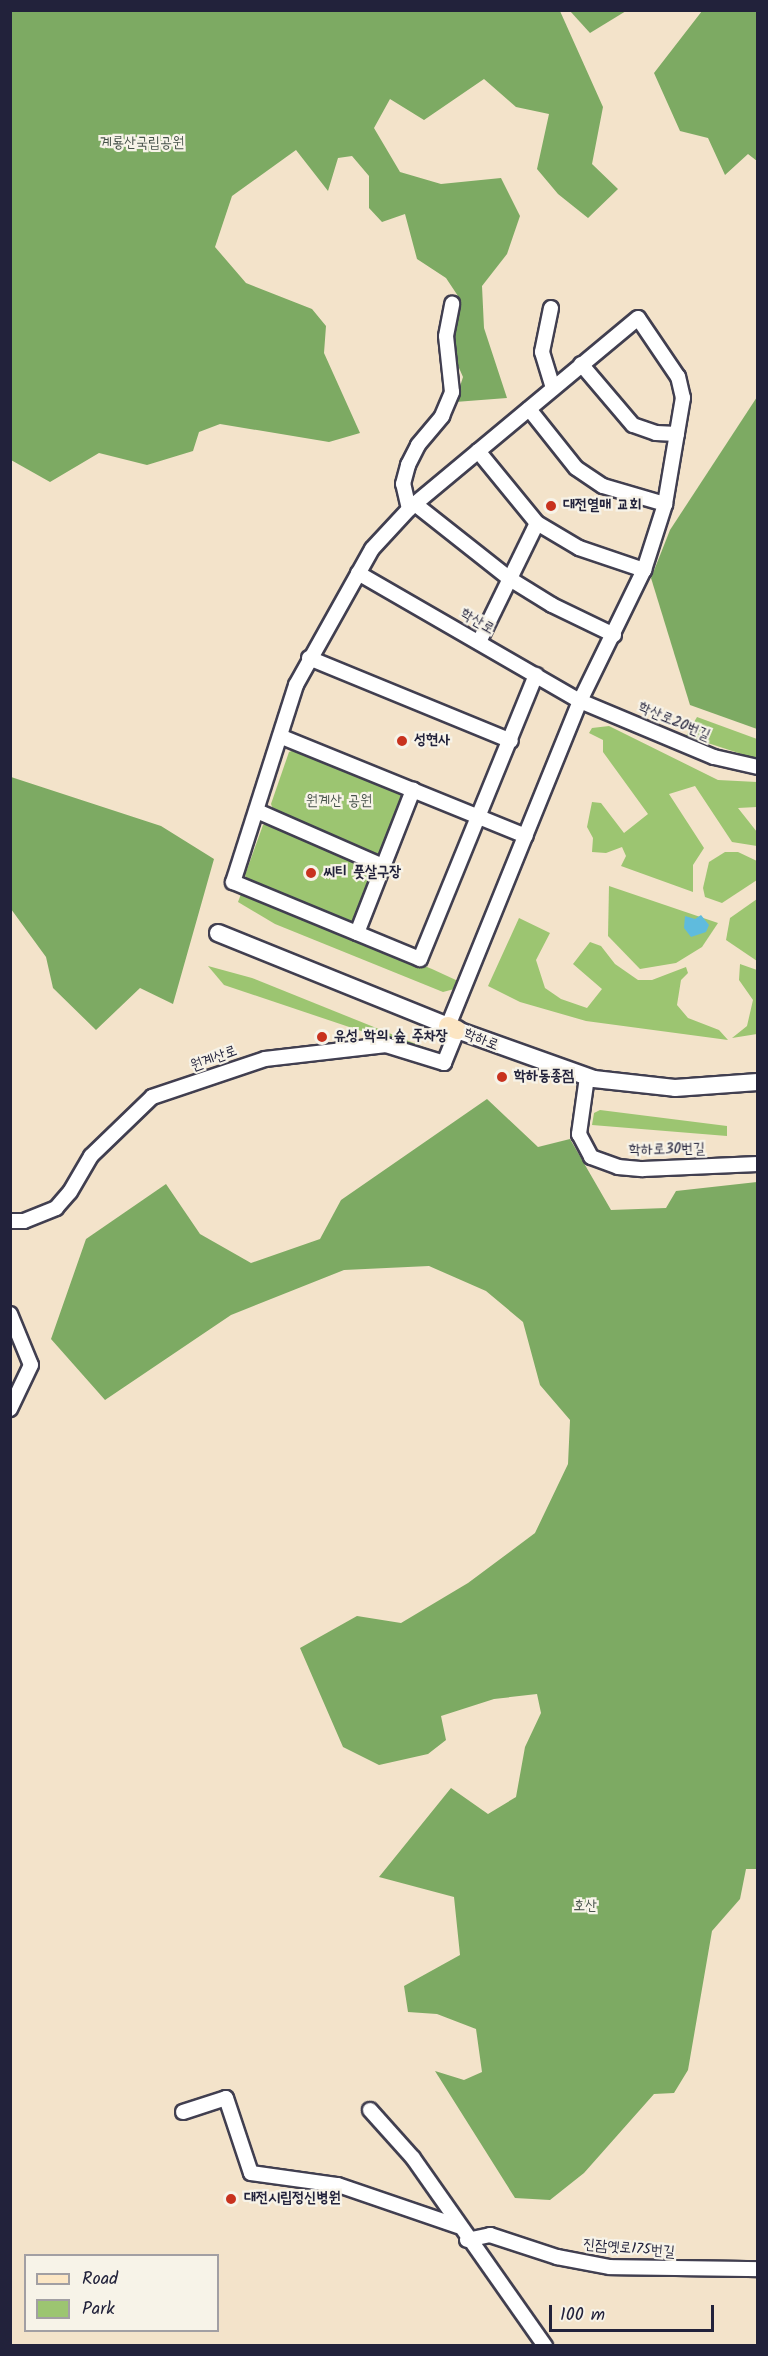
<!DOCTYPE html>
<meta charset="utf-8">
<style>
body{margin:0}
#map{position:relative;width:768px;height:2356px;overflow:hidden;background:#f3e3ca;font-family:Kalam,"Poor Story",sans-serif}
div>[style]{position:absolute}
.green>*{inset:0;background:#9cc571}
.forest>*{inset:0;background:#7daa63}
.water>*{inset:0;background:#5fbbdd}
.roads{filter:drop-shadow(2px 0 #413f50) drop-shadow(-2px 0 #413f50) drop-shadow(0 2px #413f50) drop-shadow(0 -2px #413f50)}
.minor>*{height:14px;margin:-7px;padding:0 7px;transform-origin:7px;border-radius:7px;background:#fff}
.tertiary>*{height:16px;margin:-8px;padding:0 8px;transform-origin:8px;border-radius:8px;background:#fff}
.secondary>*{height:18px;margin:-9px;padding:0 9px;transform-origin:9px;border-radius:9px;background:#fce6c4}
.dots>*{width:16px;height:16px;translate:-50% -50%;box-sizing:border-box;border:3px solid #f7f3e8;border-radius:50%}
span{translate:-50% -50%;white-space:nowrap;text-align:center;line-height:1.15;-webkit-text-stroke:4.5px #f7f3e8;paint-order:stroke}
.park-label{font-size:15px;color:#47534b}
.poi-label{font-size:15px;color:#22223b;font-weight:700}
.left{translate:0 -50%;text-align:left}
.street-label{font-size:15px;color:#22223b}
.frame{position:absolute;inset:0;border:12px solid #22223b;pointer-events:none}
.legend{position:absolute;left:24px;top:2254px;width:195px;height:78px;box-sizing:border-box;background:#f7f3e8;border:2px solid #a29fa3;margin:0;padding:8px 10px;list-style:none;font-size:18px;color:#22223b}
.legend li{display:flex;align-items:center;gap:12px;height:30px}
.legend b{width:30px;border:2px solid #a29fa3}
.scale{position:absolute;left:549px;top:2305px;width:165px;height:27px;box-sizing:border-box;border:3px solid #22223b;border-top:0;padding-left:8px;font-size:18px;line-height:21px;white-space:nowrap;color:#22223b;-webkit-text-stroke:4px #f7f3e8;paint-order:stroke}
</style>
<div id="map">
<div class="green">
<i style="clip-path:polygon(697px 717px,757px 739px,757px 759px,686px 736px)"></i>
<i style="clip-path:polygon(609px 726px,718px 780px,757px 782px,757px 807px,738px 808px,757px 832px,757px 846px,732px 842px,695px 786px,669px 794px,704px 848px,693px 865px,693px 892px,621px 866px,626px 856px,622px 847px,606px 853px,592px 852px,593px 838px,587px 827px,592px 802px,601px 803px,624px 833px,648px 814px,603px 752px,603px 740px,589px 733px,592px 728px)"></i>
<i style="clip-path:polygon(297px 749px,406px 793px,380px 855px,274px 812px,271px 804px,289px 752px)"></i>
<i style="clip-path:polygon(270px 823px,376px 867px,357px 922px,351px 926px,248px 882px,245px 875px,263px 825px)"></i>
<i style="clip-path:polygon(725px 852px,738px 852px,757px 861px,757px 880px,722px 903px,705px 897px,703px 888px,709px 862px)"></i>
<i style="clip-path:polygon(609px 886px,718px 923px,702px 947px,676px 963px,640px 969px,608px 936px)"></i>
<i style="clip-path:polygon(241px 894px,432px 969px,458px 981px,458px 988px,443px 992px,275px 924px,238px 902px)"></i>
<i style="clip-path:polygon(757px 899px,757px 961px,726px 940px,730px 918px)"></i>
<i style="clip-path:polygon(519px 918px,550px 933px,536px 960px,545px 988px,561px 999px,587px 1008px,602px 989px,573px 964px,590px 942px,601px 946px,615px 964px,638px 980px,652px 980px,686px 967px,688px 973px,681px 980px,677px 1005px,688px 1018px,719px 1030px,728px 1040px,586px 1021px,520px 1002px,488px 986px)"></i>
<i style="clip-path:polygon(740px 964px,757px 970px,757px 1034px,732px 1038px,747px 1026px,753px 1000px,739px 980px)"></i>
<i style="clip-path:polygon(208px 966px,252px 978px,436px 1052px,379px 1037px,224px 985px)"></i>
<i style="clip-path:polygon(600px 1110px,727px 1126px,727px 1136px,592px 1125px,594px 1113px)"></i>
</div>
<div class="forest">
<i style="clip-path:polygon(11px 11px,560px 11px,603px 107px,592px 164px,618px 189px,588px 218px,558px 194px,537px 169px,549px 114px,516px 107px,484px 79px,424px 120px,390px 99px,374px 128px,400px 172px,441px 184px,501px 178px,520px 216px,507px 254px,482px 286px,484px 328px,507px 398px,455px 402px,463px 377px,452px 352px,458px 296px,446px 278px,417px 259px,405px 214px,382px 222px,369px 208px,369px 176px,352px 156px,338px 158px,328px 191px,296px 150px,232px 196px,215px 247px,246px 283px,312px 309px,326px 326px,324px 353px,360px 433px,329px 442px,220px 424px,199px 432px,193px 451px,147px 465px,99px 453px,50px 482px,11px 460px)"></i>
<i style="clip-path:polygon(570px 11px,626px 11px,590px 33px)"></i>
<i style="clip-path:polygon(702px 11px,757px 11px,757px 161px,748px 154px,725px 175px,708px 138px,680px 131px,654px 73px)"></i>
<i style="clip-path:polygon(757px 397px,757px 729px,690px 705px,651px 578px,670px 530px)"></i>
<i style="clip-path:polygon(11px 777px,161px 826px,214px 859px,173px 1004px,140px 988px,96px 1030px,53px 988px,46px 957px,11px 909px)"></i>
<i style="clip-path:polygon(487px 1099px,538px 1147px,570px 1139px,611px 1210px,666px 1208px,676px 1191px,757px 1182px,757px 1869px,746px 1869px,740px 1899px,712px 1931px,688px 2070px,674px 2093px,654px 2094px,584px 2173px,550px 2200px,515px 2198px,435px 2071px,464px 2080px,482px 2072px,476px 2029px,437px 2014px,408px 2012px,404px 1986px,460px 1955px,454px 1897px,379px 1877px,451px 1788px,488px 1814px,516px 1797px,525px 1747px,541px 1713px,537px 1694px,494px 1699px,441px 1716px,446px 1740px,428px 1754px,379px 1765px,343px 1747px,300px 1648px,357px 1616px,401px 1623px,468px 1583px,535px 1533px,568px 1464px,570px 1420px,540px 1385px,523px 1322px,486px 1291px,429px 1266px,344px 1270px,231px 1315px,105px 1400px,51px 1339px,86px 1239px,166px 1184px,200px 1234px,251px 1263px,320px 1239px,341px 1200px)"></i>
</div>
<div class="water">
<i style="clip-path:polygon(701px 915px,709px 925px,706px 932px,691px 937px,684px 928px,685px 916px,695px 919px)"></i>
</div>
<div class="roads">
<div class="minor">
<i style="left:551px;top:308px;width:45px;rotate:101.6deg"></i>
<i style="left:542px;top:352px;width:38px;rotate:73deg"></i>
<i style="left:581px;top:364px;width:80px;rotate:49.6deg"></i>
<i style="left:633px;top:425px;width:24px;rotate:19deg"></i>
<i style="left:656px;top:433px;width:21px;rotate:3deg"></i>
<i style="left:529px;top:409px;width:75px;rotate:51.5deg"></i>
<i style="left:576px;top:468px;width:32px;rotate:34deg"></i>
<i style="left:603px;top:486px;width:65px;rotate:16.2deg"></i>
<i style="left:478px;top:451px;width:93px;rotate:50.7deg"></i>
<i style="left:537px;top:523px;width:49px;rotate:30.8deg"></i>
<i style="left:579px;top:548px;width:69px;rotate:18.7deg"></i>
<i style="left:415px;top:504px;width:121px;rotate:38.3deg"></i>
<i style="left:510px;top:579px;width:49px;rotate:31.8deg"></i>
<i style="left:552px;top:605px;width:69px;rotate:25.8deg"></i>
<i style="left:409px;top:509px;width:26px;rotate:-103deg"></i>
<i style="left:403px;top:484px;width:20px;rotate:-75deg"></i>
<i style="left:408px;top:465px;width:22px;rotate:-63deg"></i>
<i style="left:418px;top:445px;width:38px;rotate:-50deg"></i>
<i style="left:442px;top:416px;width:26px;rotate:-67deg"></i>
<i style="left:452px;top:392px;width:56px;rotate:-96.1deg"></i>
<i style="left:446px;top:336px;width:33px;rotate:-79deg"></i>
<i style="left:358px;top:573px;width:256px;rotate:30deg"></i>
<i style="left:580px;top:701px;width:145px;rotate:22.7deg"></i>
<i style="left:714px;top:757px;width:45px;rotate:12.8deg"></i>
<i style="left:479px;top:642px;width:132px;rotate:-64deg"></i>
<i style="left:309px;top:658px;width:218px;rotate:22.3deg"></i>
<i style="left:282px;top:737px;width:263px;rotate:22.1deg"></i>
<i style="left:257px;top:811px;width:137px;rotate:23.6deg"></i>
<i style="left:357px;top:933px;width:154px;rotate:-68.6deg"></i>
<i style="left:448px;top:1026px;width:351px;rotate:-67.9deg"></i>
<i style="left:580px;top:701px;width:146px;rotate:-64deg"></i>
<i style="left:644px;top:570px;width:69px;rotate:-72.3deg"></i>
<i style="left:665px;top:504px;width:108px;rotate:-80.4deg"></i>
<i style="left:683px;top:398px;width:22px;rotate:-103deg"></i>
<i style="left:678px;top:377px;width:71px;rotate:-124.1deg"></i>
<i style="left:638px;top:318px;width:298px;rotate:140.2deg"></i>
<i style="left:409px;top:509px;width:54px;rotate:132.8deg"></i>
<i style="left:372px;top:549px;width:156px;rotate:119.2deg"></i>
<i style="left:296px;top:685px;width:207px;rotate:107.7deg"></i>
<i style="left:233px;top:882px;width:202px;rotate:22.4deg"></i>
<i style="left:420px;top:959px;width:307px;rotate:-67.8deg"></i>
<i style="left:587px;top:1077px;width:58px;rotate:98deg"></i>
<i style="left:579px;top:1134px;width:26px;rotate:62deg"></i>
<i style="left:591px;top:1157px;width:29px;rotate:20deg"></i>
<i style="left:618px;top:1167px;width:25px;rotate:5deg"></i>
<i style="left:643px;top:1169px;width:115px;rotate:-2.5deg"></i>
<i style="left:10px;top:1221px;width:14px"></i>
<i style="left:24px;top:1221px;width:35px;rotate:-22deg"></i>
<i style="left:56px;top:1208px;width:21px;rotate:-49deg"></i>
<i style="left:70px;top:1192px;width:42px;rotate:-59.7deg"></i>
<i style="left:91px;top:1156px;width:85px;rotate:-44deg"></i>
<i style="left:152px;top:1097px;width:119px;rotate:-18.6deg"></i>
<i style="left:265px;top:1059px;width:122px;rotate:-6.6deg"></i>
<i style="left:386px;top:1045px;width:61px;rotate:17.2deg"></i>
<i style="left:444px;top:1063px;width:35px;rotate:-68deg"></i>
<i style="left:10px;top:1314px;width:55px;rotate:67.6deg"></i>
<i style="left:31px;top:1365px;width:49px;rotate:115.5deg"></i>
<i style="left:370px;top:2110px;width:64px;rotate:48.1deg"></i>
<i style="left:413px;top:2158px;width:230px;rotate:54.9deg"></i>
<i style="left:183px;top:2112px;width:45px;rotate:-18deg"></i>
<i style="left:226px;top:2098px;width:79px;rotate:71.6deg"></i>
<i style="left:251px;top:2173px;width:88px;rotate:7.9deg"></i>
<i style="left:338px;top:2185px;width:127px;rotate:18.9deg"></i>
<i style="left:467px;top:2240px;width:24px;rotate:-12deg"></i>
<i style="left:490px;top:2235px;width:71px;rotate:18.2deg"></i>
<i style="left:557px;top:2257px;width:54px;rotate:10.7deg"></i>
<i style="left:610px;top:2267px;width:148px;rotate:0.8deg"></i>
</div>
<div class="tertiary">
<i style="left:218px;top:933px;width:248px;rotate:22deg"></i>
<i style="left:457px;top:1030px;width:145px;rotate:19.7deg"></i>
<i style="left:594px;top:1079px;width:81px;rotate:6.3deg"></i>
<i style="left:675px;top:1088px;width:83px;rotate:-4.1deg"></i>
</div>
<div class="secondary">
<i style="left:448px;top:1026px;width:10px;rotate:24deg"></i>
</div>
</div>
<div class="dots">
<i style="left:551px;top:506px;background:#c8321e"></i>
<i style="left:402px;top:741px;background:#c8321e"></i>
<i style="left:311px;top:873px;background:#c8321e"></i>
<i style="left:322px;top:1037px;background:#c8321e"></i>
<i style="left:502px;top:1077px;background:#c8321e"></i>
<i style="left:231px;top:2199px;background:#c8321e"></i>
</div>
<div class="park-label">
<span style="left:142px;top:144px">계룡산국립공원</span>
<span style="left:339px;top:802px">원계산 공원</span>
<span style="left:585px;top:1907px">호산</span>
</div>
<div class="poi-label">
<span class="left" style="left:563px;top:506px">대전열매 교회</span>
<span class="left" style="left:414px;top:741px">성현사</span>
<span class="left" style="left:323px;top:873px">씨티 풋살구장</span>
<span class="left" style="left:334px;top:1037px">유성 학의 숲 주차장</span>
<span class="left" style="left:514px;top:1077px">학하동종점</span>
<span class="left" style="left:244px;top:2199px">대전시립정신병원</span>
</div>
<div class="street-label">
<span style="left:477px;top:622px;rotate:30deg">학산로</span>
<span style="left:674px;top:722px;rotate:23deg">학산로20번길</span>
<span style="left:481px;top:1040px;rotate:22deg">학하로</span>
<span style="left:214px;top:1059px;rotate:-20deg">원계산로</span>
<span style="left:667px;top:1150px;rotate:-1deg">학하로30번길</span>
<span style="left:629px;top:2249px;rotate:5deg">진잠옛로175번길</span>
</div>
<div class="frame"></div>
<ul class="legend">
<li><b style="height:8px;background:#fce6c4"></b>Road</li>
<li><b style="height:16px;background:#9cc571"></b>Park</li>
</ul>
<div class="scale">100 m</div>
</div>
